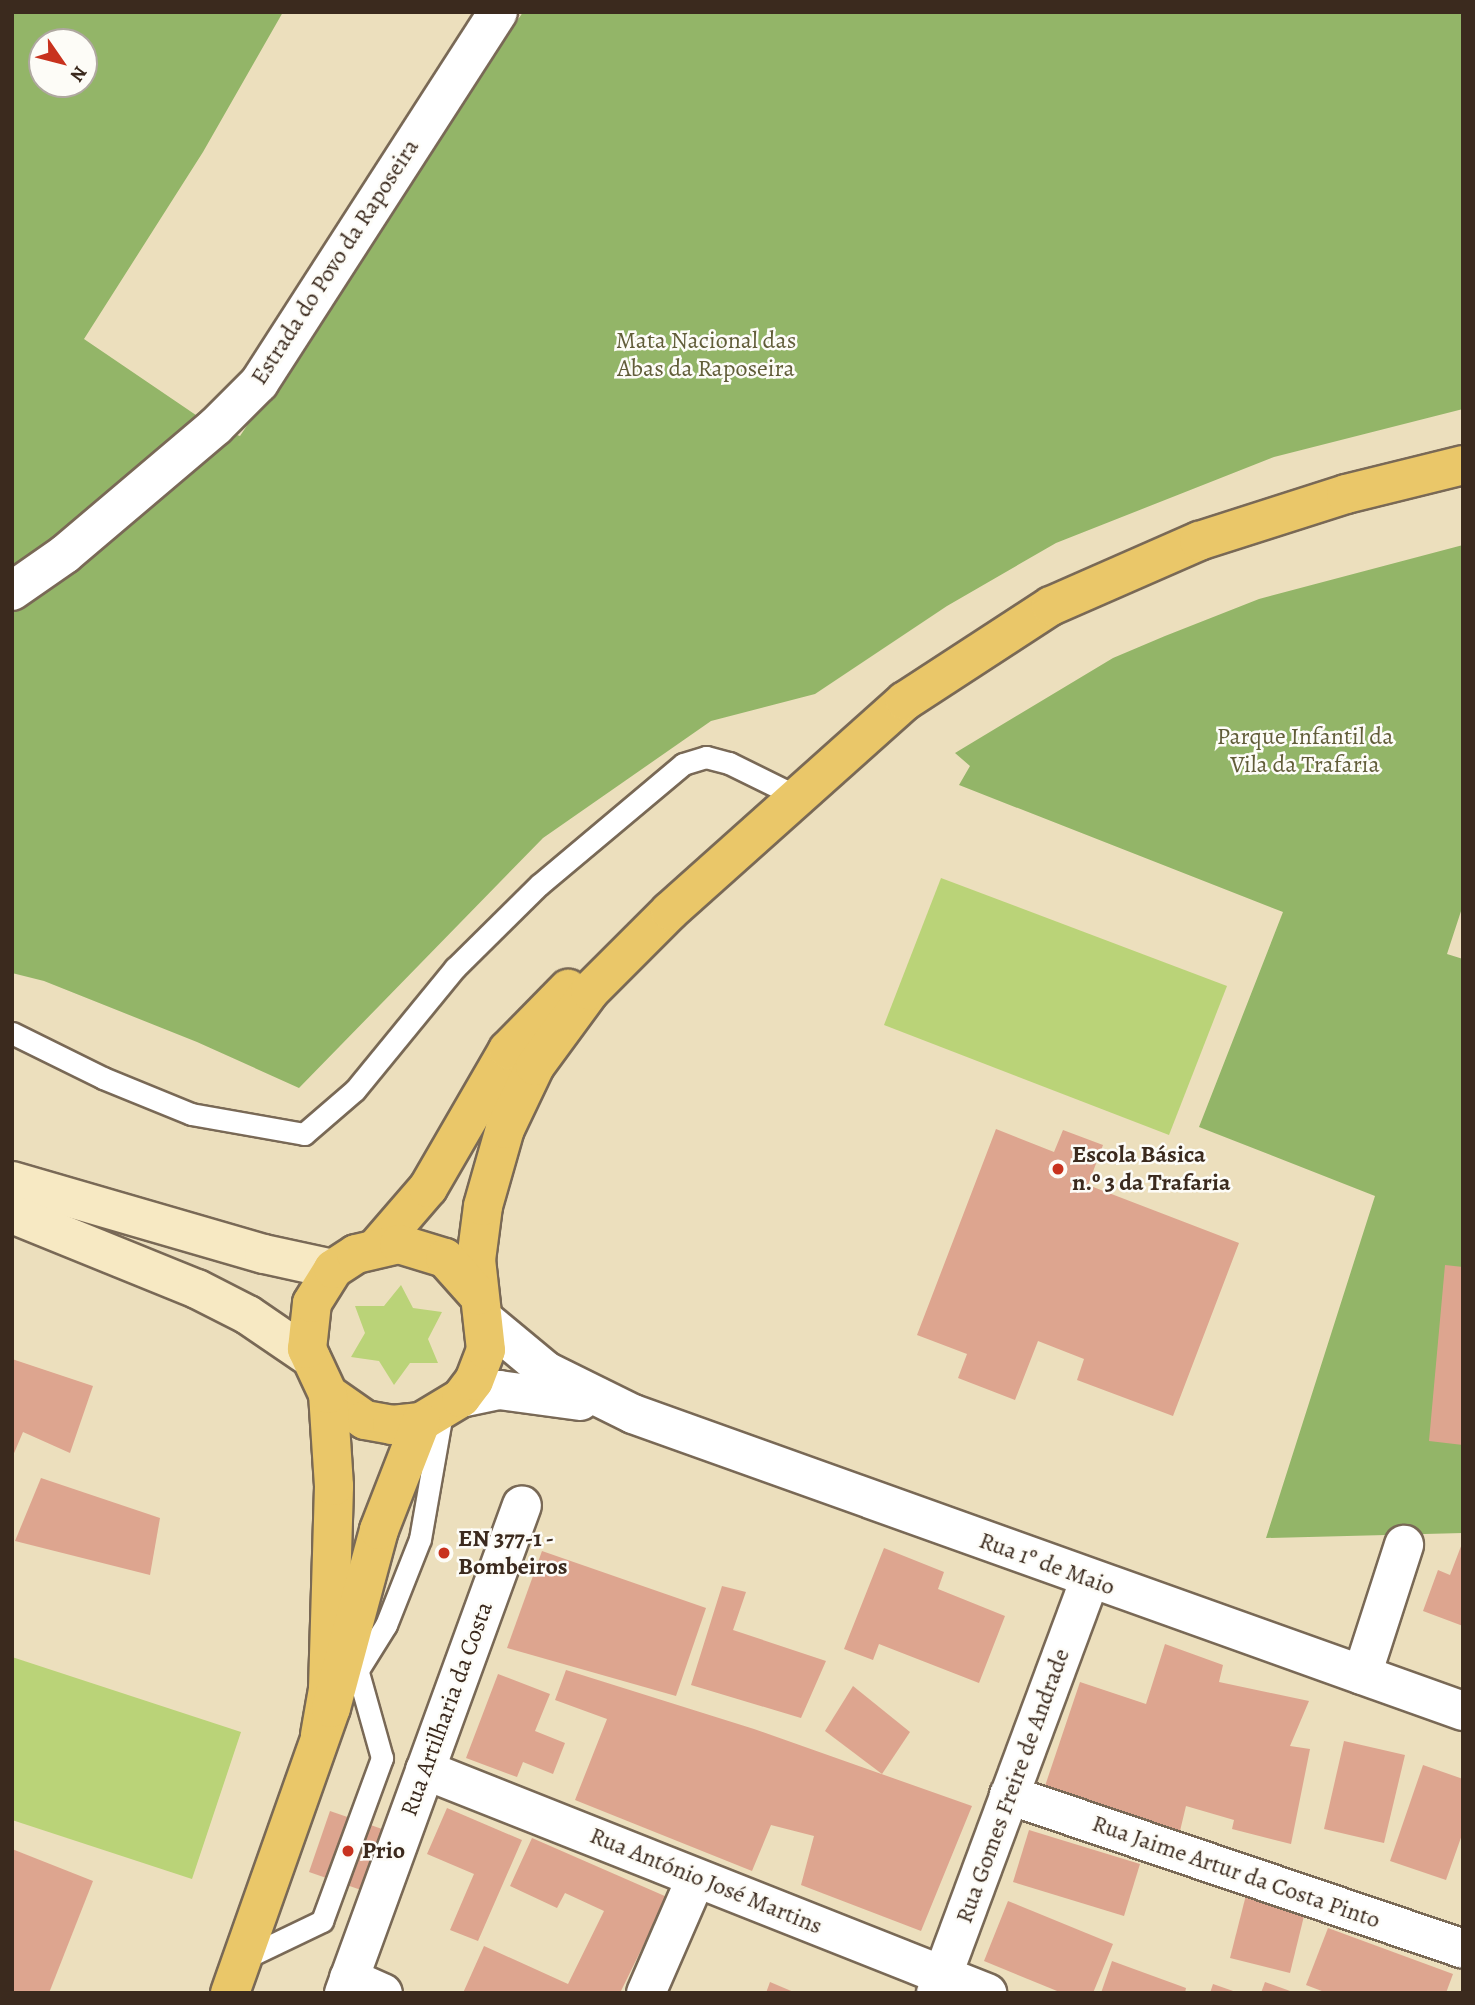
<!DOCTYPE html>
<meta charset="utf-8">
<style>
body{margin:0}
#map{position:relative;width:1475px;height:2005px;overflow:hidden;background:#ecdfbd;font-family:Alegreya,serif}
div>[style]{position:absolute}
.green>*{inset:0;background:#bad378}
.forest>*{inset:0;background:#93b568}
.building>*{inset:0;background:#dda58f}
.roads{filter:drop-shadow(2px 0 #796956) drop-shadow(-2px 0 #796956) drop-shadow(0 2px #796956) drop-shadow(0 -2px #796956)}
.service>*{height:21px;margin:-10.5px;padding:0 10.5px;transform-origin:10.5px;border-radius:10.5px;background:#fff}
.minor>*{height:38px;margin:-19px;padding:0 19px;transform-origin:19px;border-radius:19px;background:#fff}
.secondary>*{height:38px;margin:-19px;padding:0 19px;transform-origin:19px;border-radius:19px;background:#f7e9c3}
.primary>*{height:38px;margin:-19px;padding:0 19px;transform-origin:19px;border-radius:19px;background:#eac769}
.dots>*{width:19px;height:19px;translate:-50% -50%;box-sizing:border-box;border:4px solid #fdfcf7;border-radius:50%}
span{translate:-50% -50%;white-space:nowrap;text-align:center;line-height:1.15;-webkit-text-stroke:5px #fdfcf7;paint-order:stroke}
.street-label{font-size:24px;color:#3b2a1e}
.park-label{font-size:24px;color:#615d39}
.poi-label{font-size:24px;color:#3b2a1e;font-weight:700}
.left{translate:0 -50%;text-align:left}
.frame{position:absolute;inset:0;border:14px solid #3b2a1e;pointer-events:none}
.north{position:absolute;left:28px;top:28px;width:70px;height:70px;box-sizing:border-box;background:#fdfcf7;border:2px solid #afa8a0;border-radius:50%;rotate:125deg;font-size:19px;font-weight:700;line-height:28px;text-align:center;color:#3b2a1e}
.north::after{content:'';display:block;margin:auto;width:24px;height:32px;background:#c8321e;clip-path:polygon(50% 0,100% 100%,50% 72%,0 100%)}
</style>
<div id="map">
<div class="green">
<i style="clip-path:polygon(941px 878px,1227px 986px,1169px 1135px,884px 1025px)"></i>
<i style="clip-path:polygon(401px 1285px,413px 1308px,442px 1312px,428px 1339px,438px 1363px,410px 1363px,394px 1385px,379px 1361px,351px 1357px,365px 1333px,355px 1306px,384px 1306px)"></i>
<i style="clip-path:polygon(12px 1657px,241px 1732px,192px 1879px,12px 1820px)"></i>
</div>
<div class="forest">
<i style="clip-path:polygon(evenodd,12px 12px,283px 12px,203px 152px,84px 339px,215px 428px,240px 436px,523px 12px,1463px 12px,1463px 409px,1274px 457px,1056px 543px,947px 606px,815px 694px,711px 721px,543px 838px,299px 1088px,197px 1042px,44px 981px,12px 973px,12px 12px,42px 42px,84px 42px,84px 84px,42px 84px,42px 42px)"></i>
<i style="clip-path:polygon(1463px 545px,1463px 905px,1447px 954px,1463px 959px,1463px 1533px,1266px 1538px,1375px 1196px,1199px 1127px,1283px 912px,959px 785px,970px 766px,955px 753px,1113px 658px,1165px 636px,1259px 599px)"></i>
</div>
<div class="building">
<i style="clip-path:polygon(996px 1129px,1054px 1152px,1063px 1130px,1103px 1145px,1088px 1185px,1239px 1243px,1173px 1416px,1077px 1380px,1084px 1359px,1038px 1341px,1015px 1400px,958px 1378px,967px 1354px,917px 1335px)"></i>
<i style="clip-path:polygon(1445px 1265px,1463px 1267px,1463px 1445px,1429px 1441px)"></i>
<i style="clip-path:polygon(12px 1359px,93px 1386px,70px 1453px,23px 1432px,12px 1458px)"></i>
<i style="clip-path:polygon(41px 1478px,160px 1518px,150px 1575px,15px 1541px)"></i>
<i style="clip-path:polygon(1463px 1541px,1463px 1626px,1423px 1611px,1438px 1570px,1450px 1575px)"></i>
<i style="clip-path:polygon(884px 1548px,944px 1572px,938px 1589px,1005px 1616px,979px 1683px,879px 1644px,873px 1660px,844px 1649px)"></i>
<i style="clip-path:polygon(542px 1551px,706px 1608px,676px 1696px,507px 1648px)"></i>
<i style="clip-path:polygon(722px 1586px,746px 1592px,733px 1630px,826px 1661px,801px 1718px,691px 1685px)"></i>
<i style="clip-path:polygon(1165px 1644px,1223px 1665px,1219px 1682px,1309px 1701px,1290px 1746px,1310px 1749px,1291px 1844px,1232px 1829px,1234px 1820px,1186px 1806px,1180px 1831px,1044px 1789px,1080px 1682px,1146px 1704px)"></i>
<i style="clip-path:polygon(566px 1670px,754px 1729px,972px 1806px,921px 1931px,801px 1885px,814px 1836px,771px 1825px,752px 1871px,575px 1800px,607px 1719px,555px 1700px)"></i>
<i style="clip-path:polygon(498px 1674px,550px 1694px,535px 1731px,565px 1743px,553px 1774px,523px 1762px,517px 1777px,466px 1758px)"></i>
<i style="clip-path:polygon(853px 1686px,910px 1732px,882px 1774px,825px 1731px)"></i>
<i style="clip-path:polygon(1344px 1741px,1405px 1755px,1384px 1843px,1324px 1829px)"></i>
<i style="clip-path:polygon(1423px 1765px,1463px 1779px,1463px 1832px,1446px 1880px,1390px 1861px)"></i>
<i style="clip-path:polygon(447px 1808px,522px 1840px,478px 1941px,450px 1930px,474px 1874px,427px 1854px)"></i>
<i style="clip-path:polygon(330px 1811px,385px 1830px,364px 1891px,309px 1872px)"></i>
<i style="clip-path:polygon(1029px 1830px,1140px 1864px,1124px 1916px,1013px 1882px)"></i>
<i style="clip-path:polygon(532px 1838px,667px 1897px,620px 1993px,463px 1993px,484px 1946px,568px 1984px,604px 1911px,565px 1893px,557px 1908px,510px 1886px)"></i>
<i style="clip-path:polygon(12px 1849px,93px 1881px,49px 1993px,12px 1993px)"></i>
<i style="clip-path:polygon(1246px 1895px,1304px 1916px,1290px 1973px,1230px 1958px)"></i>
<i style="clip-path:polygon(1008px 1901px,1113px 1944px,1093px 1993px,1062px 1993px,984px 1961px)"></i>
<i style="clip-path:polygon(1328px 1928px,1453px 1974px,1446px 1993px,1327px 1993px,1306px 1985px)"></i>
<i style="clip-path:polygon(1112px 1961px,1186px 1988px,1185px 1993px,1101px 1993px)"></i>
<i style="clip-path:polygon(770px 1982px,796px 1993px,766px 1993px)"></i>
<i style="clip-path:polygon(1265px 1982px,1293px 1992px,1293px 1993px,1261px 1993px)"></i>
<i style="clip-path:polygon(1213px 1984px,1236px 1992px,1236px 1993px,1210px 1993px)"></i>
</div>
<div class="roads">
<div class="service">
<i style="left:12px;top:1033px;width:102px;rotate:26.3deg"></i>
<i style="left:103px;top:1078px;width:95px;rotate:22.2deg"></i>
<i style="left:191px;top:1114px;width:115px;rotate:10deg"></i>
<i style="left:304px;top:1134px;width:67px;rotate:-40.8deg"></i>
<i style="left:355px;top:1090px;width:158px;rotate:-50.7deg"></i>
<i style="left:455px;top:968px;width:118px;rotate:-44.7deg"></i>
<i style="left:539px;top:885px;width:188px;rotate:-40deg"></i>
<i style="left:683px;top:764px;width:24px;rotate:-17deg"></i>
<i style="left:706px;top:757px;width:24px;rotate:15deg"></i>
<i style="left:729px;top:763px;width:75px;rotate:26.2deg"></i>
<i style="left:351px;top:1681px;width:66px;rotate:-58deg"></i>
<i style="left:386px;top:1625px;width:92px;rotate:-68.4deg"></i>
<i style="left:420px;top:1539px;width:128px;rotate:-80.1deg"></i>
<i style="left:241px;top:1960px;width:90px;rotate:-25.7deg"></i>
<i style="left:322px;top:1921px;width:174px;rotate:-69.8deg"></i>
<i style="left:382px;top:1758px;width:92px;rotate:-105.7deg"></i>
</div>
<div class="minor">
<i style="left:12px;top:591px;width:65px;rotate:-34.9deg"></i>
<i style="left:65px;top:554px;width:198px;rotate:-40.3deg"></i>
<i style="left:216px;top:426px;width:61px;rotate:-45deg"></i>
<i style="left:259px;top:383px;width:441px;rotate:-57.2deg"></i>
<i style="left:486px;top:1321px;width:78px;rotate:39.8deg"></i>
<i style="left:546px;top:1371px;width:97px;rotate:26.3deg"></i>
<i style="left:633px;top:1414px;width:882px;rotate:19.69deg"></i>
<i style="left:461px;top:1398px;width:39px;rotate:-12deg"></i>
<i style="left:499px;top:1390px;width:82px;rotate:7.7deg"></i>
<i style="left:1362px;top:1675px;width:137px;rotate:-72.1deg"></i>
<i style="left:425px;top:1770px;width:605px;rotate:21.64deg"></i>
<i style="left:1009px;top:1795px;width:479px;rotate:18.7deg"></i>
<i style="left:349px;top:1978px;width:37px;rotate:24deg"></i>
<i style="left:344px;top:1993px;width:519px;rotate:-69.96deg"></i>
<i style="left:646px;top:1993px;width:125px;rotate:-66.5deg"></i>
<i style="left:936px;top:1993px;width:442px;rotate:-69.6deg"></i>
</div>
<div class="secondary">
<i style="left:12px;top:1181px;width:262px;rotate:16.2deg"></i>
<i style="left:264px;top:1254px;width:71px;rotate:12.3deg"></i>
<i style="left:12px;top:1214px;width:200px;rotate:22.1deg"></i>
<i style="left:197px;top:1289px;width:57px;rotate:27deg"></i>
<i style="left:248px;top:1315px;width:76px;rotate:34.3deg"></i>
</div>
<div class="primary">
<i style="left:377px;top:1247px;width:78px;rotate:-49.2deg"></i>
<i style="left:428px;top:1188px;width:160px;rotate:-59.9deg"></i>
<i style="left:508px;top:1050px;width:86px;rotate:-45.5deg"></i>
<i style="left:328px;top:1394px;width:45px;rotate:35.1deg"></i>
<i style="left:365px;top:1420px;width:27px;rotate:10deg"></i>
<i style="left:392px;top:1425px;width:29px;rotate:-6deg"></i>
<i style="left:421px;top:1422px;width:47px;rotate:-31deg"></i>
<i style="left:461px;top:1398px;width:21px;rotate:-53deg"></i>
<i style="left:474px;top:1381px;width:33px;rotate:-69deg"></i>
<i style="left:486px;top:1350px;width:91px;rotate:-96.3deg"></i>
<i style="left:476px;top:1260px;width:54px;rotate:-82.6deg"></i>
<i style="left:483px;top:1206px;width:80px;rotate:-74.1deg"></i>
<i style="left:505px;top:1129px;width:70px;rotate:-64.5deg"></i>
<i style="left:535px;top:1066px;width:93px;rotate:-53.7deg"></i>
<i style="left:590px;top:991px;width:113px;rotate:-45deg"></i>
<i style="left:670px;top:911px;width:315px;rotate:-41.8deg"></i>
<i style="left:905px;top:701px;width:174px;rotate:-33.1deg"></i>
<i style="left:1051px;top:606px;width:162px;rotate:-23.7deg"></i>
<i style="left:1199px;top:541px;width:154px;rotate:-17.7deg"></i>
<i style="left:1346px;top:494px;width:121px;rotate:-13.9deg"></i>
<i style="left:320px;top:1735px;width:47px;rotate:-80.1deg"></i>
<i style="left:328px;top:1689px;width:203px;rotate:-88.3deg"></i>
<i style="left:334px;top:1486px;width:92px;rotate:-93.7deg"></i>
<i style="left:328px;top:1394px;width:50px;rotate:-115deg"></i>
<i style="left:307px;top:1349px;width:46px;rotate:-83.8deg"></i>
<i style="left:312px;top:1303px;width:40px;rotate:-58deg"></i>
<i style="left:333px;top:1269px;width:27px;rotate:-33deg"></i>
<i style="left:356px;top:1254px;width:44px;rotate:-13.1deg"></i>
<i style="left:399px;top:1244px;width:48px;rotate:16.9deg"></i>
<i style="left:445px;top:1258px;width:50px;rotate:48.3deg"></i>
<i style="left:230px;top:1993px;width:302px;rotate:-70.5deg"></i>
<i style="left:331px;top:1708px;width:184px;rotate:-74.9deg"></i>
<i style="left:379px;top:1530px;width:116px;rotate:-68.7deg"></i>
</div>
</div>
<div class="dots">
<i style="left:1058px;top:1169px;background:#c8321e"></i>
<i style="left:444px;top:1553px;background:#c8321e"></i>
<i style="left:348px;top:1851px;background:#c8321e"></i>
</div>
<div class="street-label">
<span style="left:335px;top:262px;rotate:-57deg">Estrada do Povo da Raposeira</span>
<span style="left:1047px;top:1564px;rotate:20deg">Rua 1º de Maio</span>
<span style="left:447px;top:1709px;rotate:-70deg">Rua Artilharia da Costa</span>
<span style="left:1013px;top:1786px;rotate:-70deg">Rua Gomes Freire de Andrade</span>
<span style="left:1236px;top:1872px;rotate:19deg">Rua Jaime Artur da Costa Pinto</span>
<span style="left:706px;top:1881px;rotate:22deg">Rua António José Martins</span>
</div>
<div class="park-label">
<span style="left:706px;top:355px">Mata Nacional das<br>Abas da Raposeira</span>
<span style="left:1305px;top:751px">Parque Infantil da<br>Vila da Trafaria</span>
</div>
<div class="poi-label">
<span class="left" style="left:1072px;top:1169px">Escola Básica<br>n.º 3 da Trafaria</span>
<span class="left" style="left:458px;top:1553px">EN 377-1 -<br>Bombeiros</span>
<span class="left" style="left:362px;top:1851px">Prio</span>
</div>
<div class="frame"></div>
<div class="north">N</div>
</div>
